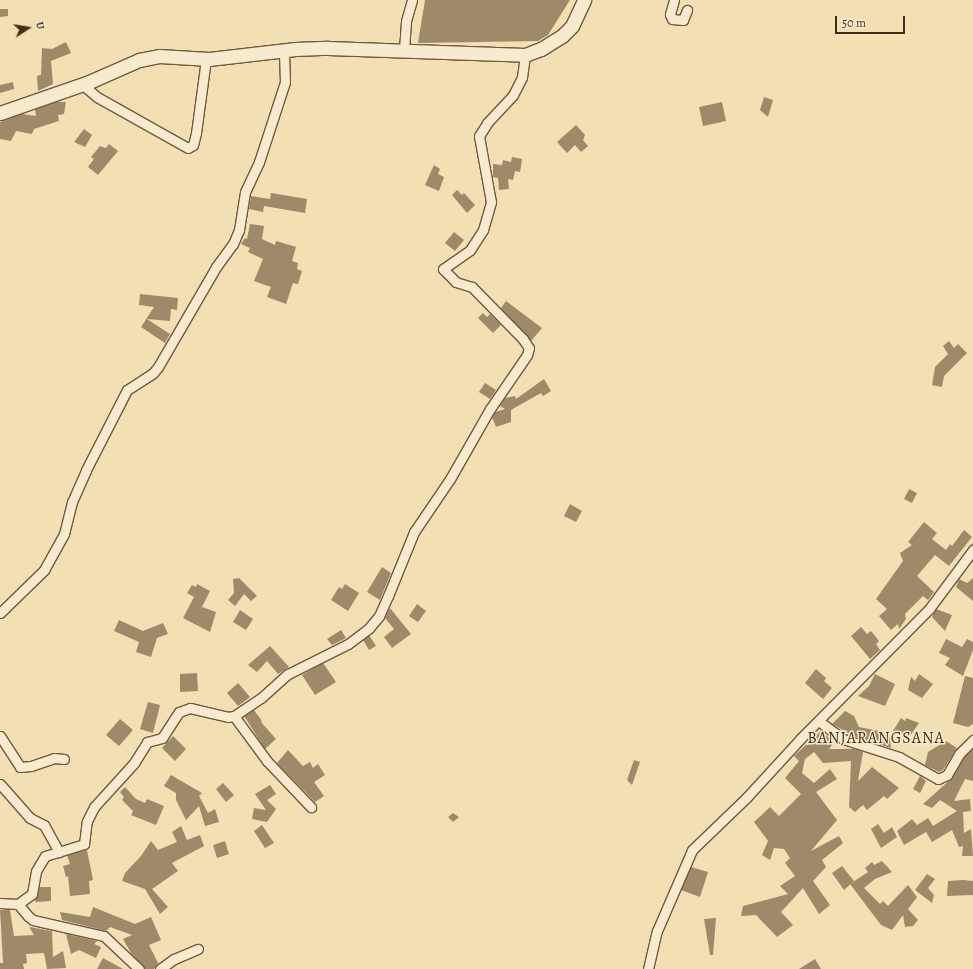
<!DOCTYPE html>
<style>
body{margin:0}
#map{position:relative;width:973px;height:969px;overflow:hidden;background:#f2dfb3;font-family:Alegreya,serif}
div>[style]{position:absolute}
.building>*{inset:0;background:#9e8a68}
.roads{filter:drop-shadow(1px 0 #705a3d) drop-shadow(-1px 0 #705a3d) drop-shadow(0 1px #705a3d) drop-shadow(0 -1px #705a3d)}
.street>*{height:9px;margin:-4.5px;padding:0 4.5px;transform-origin:4.5px;border-radius:4.5px;background:#f7eace}
.secondary>*{height:13px;margin:-6.5px;padding:0 6.5px;transform-origin:6.5px;border-radius:6.5px;background:#f7eace}
span{translate:-50% -50%;white-space:nowrap;text-align:center;line-height:1.15;-webkit-text-stroke:3px #f7eace;paint-order:stroke}
.quarter-label{font-size:16px;color:#442d16;letter-spacing:1px}
.north{position:absolute;left:8px;top:8px;width:40px;height:40px;-webkit-text-stroke:3px #f7eace;paint-order:stroke;rotate:78deg;font-size:11px;font-weight:700;line-height:16px;text-align:center;color:#442d16}
.north::after{content:'';display:block;margin:auto;width:14px;height:18px;background:#442d16;clip-path:polygon(50% 0,100% 100%,50% 72%,0 100%)}
.scale{position:absolute;left:835px;top:16px;width:70px;height:18px;box-sizing:border-box;border:2px solid #442d16;border-top:0;padding-left:5px;font-size:12px;line-height:14px;white-space:nowrap;color:#442d16;-webkit-text-stroke:3px #f7eace;paint-order:stroke}
</style>
<div id="map">
<div class="building">
<i style="clip-path:polygon(425px 0,570px 0,548px 35px,538px 41px,418px 43px)"></i>
<i style="clip-path:polygon(0 9px,8px 9px,8px 16px,0 17px)"></i>
<i style="clip-path:polygon(66px 42px,71px 53px,51px 61px,53px 84px,38px 91px,37px 76px,41px 75px,42px 48px,52px 49px)"></i>
<i style="clip-path:polygon(13px 82px,14px 89px,0 93px,0 85px)"></i>
<i style="clip-path:polygon(764px 97px,773px 100px,768px 117px,760px 110px)"></i>
<i style="clip-path:polygon(57px 102px,66px 102px,64px 114px,58px 115px,59px 121px,34px 129px,32px 134px,16px 131px,11px 141px,0 139px,0 122px,22px 114px,36px 116px,35px 109px)"></i>
<i style="clip-path:polygon(722px 102px,726px 121px,703px 126px,699px 107px)"></i>
<i style="clip-path:polygon(576px 125px,585px 135px,583px 140px,588px 146px,581px 152px,575px 145px,567px 153px,557px 142px)"></i>
<i style="clip-path:polygon(84px 129px,92px 135px,85px 147px,74px 142px)"></i>
<i style="clip-path:polygon(109px 144px,118px 151px,98px 175px,88px 167px,94px 159px,91px 157px,100px 146px,106px 148px)"></i>
<i style="clip-path:polygon(512px 157px,522px 159px,520px 172px,515px 171px,513px 180px,508px 179px,509px 189px,499px 190px,498px 178px,493px 177px,493px 164px,502px 165px,503px 160px,511px 162px)"></i>
<i style="clip-path:polygon(434px 165px,440px 169px,438px 174px,444px 177px,439px 191px,425px 185px)"></i>
<i style="clip-path:polygon(457px 190px,462px 195px,464px 193px,475px 205px,467px 213px,452px 195px)"></i>
<i style="clip-path:polygon(271px 193px,307px 199px,305px 213px,264px 206px,263px 212px,249px 209px,251px 196px,270px 199px)"></i>
<i style="clip-path:polygon(250px 224px,264px 226px,262px 239px,275px 245px,276px 241px,296px 247px,292px 261px,298px 263px,297px 269px,302px 271px,298px 284px,293px 283px,286px 304px,267px 297px,271px 287px,254px 281px,263px 259px,248px 252px,250px 248px,241px 244px,245px 238px,247px 239px)"></i>
<i style="clip-path:polygon(454px 232px,464px 240px,455px 251px,445px 243px)"></i>
<i style="clip-path:polygon(140px 294px,178px 298px,177px 310px,171px 309px,170px 321px,147px 319px,170px 334px,165px 343px,141px 327px,154px 307px,139px 305px)"></i>
<i style="clip-path:polygon(506px 301px,542px 328px,531px 341px,501px 308px)"></i>
<i style="clip-path:polygon(483px 313px,487px 317px,490px 314px,501px 325px,493px 333px,478px 318px)"></i>
<i style="clip-path:polygon(949px 341px,954px 348px,958px 344px,967px 353px,944px 376px,942px 387px,932px 385px,935px 367px,948px 354px,943px 346px)"></i>
<i style="clip-path:polygon(544px 379px,551px 391px,543px 396px,541px 393px,511px 410px,511px 422px,496px 427px,492px 417px,495px 412px,505px 409px,500px 406px,505px 398px,515px 396px,516px 399px)"></i>
<i style="clip-path:polygon(485px 383px,496px 390px,490px 399px,479px 392px)"></i>
<i style="clip-path:polygon(909px 489px,917px 493px,912px 503px,904px 499px)"></i>
<i style="clip-path:polygon(570px 504px,582px 511px,576px 522px,564px 516px)"></i>
<i style="clip-path:polygon(924px 522px,937px 533px,932px 539px,946px 550px,950px 544px,952px 546px,964px 530px,972px 537px,949px 566px,935px 555px,917px 576px,934px 592px,928px 600px,923px 596px,905px 614px,906px 619px,899px 629px,898px 624px,891px 630px,879px 616px,887px 609px,876px 599px,903px 561px,900px 553px,912px 545px,908px 542px)"></i>
<i style="clip-path:polygon(382px 567px,391px 573px,380px 600px,367px 592px)"></i>
<i style="clip-path:polygon(239px 578px,257px 596px,251px 601px,244px 594px,235px 606px,228px 600px,234px 593px,233px 579px)"></i>
<i style="clip-path:polygon(973px 578px,973px 601px,956px 587px,959px 579px,967px 583px)"></i>
<i style="clip-path:polygon(197px 584px,210px 591px,202px 607px,216px 612px,210px 632px,183px 618px,194px 597px,187px 593px,192px 585px,196px 587px)"></i>
<i style="clip-path:polygon(345px 584px,359px 593px,348px 611px,331px 600px,339px 587px,342px 589px)"></i>
<i style="clip-path:polygon(417px 604px,426px 611px,418px 622px,409px 616px)"></i>
<i style="clip-path:polygon(390px 608px,411px 634px,392px 648px,384px 637px,394px 629px,385px 618px)"></i>
<i style="clip-path:polygon(936px 609px,952px 615px,945px 631px,932px 617px)"></i>
<i style="clip-path:polygon(240px 610px,253px 619px,246px 630px,233px 622px)"></i>
<i style="clip-path:polygon(119px 620px,143px 631px,163px 623px,168px 634px,157px 638px,151px 657px,136px 652px,139px 642px,114px 631px)"></i>
<i style="clip-path:polygon(861px 627px,867px 634px,871px 631px,879px 641px,876px 644px,880px 650px,870px 659px,851px 636px)"></i>
<i style="clip-path:polygon(341px 630px,346px 638px,332px 645px,327px 639px)"></i>
<i style="clip-path:polygon(369px 635px,376px 646px,369px 650px,363px 640px)"></i>
<i style="clip-path:polygon(946px 639px,962px 647px,967px 639px,973px 642px,973px 650px,963px 676px,945px 665px,950px 658px,939px 653px)"></i>
<i style="clip-path:polygon(270px 646px,289px 667px,278px 674px,267px 661px,257px 672px,248px 665px)"></i>
<i style="clip-path:polygon(323px 663px,336px 682px,315px 695px,302px 675px)"></i>
<i style="clip-path:polygon(816px 669px,826px 678px,824px 681px,832px 688px,823px 699px,805px 683px)"></i>
<i style="clip-path:polygon(197px 673px,198px 691px,180px 692px,180px 674px)"></i>
<i style="clip-path:polygon(875px 674px,895px 684px,885px 706px,858px 696px,869px 686px)"></i>
<i style="clip-path:polygon(919px 674px,933px 684px,922px 698px,908px 690px,911px 677px,915px 681px)"></i>
<i style="clip-path:polygon(965px 676px,973px 678px,973px 724px,968px 727px,953px 723px)"></i>
<i style="clip-path:polygon(238px 683px,250px 697px,238px 706px,227px 693px)"></i>
<i style="clip-path:polygon(148px 702px,160px 705px,153px 733px,140px 729px)"></i>
<i style="clip-path:polygon(254px 710px,262px 721px,261px 722px,276px 739px,265px 749px,244px 716px)"></i>
<i style="clip-path:polygon(845px 711px,854px 716px,859px 727px,889px 733px,891px 748px,856px 737px,832px 724px)"></i>
<i style="clip-path:polygon(901px 718px,905px 721px,906px 718px,919px 723px,910px 736px,893px 731px)"></i>
<i style="clip-path:polygon(120px 719px,133px 730px,119px 746px,106px 735px)"></i>
<i style="clip-path:polygon(821px 731px,834px 742px,829px 749px,854px 749px,863px 752px,858px 781px,872px 767px,899px 788px,887px 799px,884px 796px,867px 810px,863px 805px,855px 812px,849px 807px,851px 761px,823px 763px,814px 752px,805px 759px,802px 773px,814px 783px,830px 769px,837px 779px,816px 792px,837px 820px,811px 851px,839px 836px,843px 843px,822px 860px,826px 867px,813px 881px,830px 905px,819px 914px,803px 888px,781px 912px,793px 925px,777px 937px,756px 915px,741px 916px,743px 906px,788px 894px,780px 886px,795px 876px,785px 863px,790px 858px,784px 849px,774px 848px,770px 860px,762px 855px,768px 841px,754px 822px,770px 807px,779px 816px,801px 794px,785px 778px,799px 761px,794px 756px)"></i>
<i style="clip-path:polygon(173px 736px,186px 749px,175px 761px,162px 748px)"></i>
<i style="clip-path:polygon(946px 741px,957px 748px,943px 770px,939px 772px,925px 765px,928px 752px)"></i>
<i style="clip-path:polygon(973px 749px,973px 781px,965px 779px,954px 801px,970px 799px,971px 811px,963px 812px,964px 833px,971px 829px,973px 856px,962px 856px,963px 846px,959px 847px,952px 830px,932px 842px,926px 832px,904px 845px,897px 831px,912px 819px,917px 825px,928px 818px,933px 826px,957px 811px,940px 800px,932px 808px,923px 804px,952px 778px,964px 758px)"></i>
<i style="clip-path:polygon(288px 750px,303px 766px,310px 762px,313px 768px,318px 764px,325px 775px,314px 782px,324px 796px,315px 802px,277px 763px)"></i>
<i style="clip-path:polygon(634px 760px,640px 762px,632px 785px,627px 780px)"></i>
<i style="clip-path:polygon(171px 775px,202px 793px,199px 796px,208px 813px,215px 809px,219px 822px,205px 826px,199px 806px,186px 820px,176px 800px,176px 793px,164px 786px)"></i>
<i style="clip-path:polygon(920px 776px,926px 781px,920px 793px,913px 789px)"></i>
<i style="clip-path:polygon(223px 783px,234px 795px,226px 802px,216px 789px)"></i>
<i style="clip-path:polygon(270px 785px,276px 794px,267px 800px,276px 809px,267px 822px,252px 819px,254px 808px,266px 810px,255px 794px)"></i>
<i style="clip-path:polygon(125px 787px,136px 799px,145px 803px,147px 799px,164px 806px,156px 825px,131px 815px,133px 811px,122px 800px,124px 797px,120px 792px)"></i>
<i style="clip-path:polygon(453px 813px,459px 817px,453px 822px,448px 817px)"></i>
<i style="clip-path:polygon(878px 824px,884px 833px,892px 827px,897px 837px,881px 848px,871px 829px)"></i>
<i style="clip-path:polygon(262px 825px,274px 843px,265px 848px,254px 831px)"></i>
<i style="clip-path:polygon(181px 826px,187px 840px,200px 835px,204px 846px,172px 863px,178px 871px,152px 889px,168px 907px,160px 914px,145px 889px,122px 881px,125px 873px,141px 856px,151px 841px,158px 850px,177px 842px,172px 832px)"></i>
<i style="clip-path:polygon(225px 841px,229px 854px,217px 858px,213px 845px)"></i>
<i style="clip-path:polygon(87px 850px,93px 880px,89px 881px,90px 894px,70px 896px,68px 876px,66px 877px,63px 866px,70px 864px,67px 855px)"></i>
<i style="clip-path:polygon(882px 861px,892px 872px,875px 879px,864px 888px,880px 904px,883px 901px,888px 906px,908px 885px,917px 897px,908px 909px,918px 920px,913px 926px,905px 927px,903px 915px,892px 930px,881px 925px,850px 884px,868px 872px,865px 868px,872px 862px,874px 865px)"></i>
<i style="clip-path:polygon(842px 866px,854px 881px,844px 890px,832px 873px)"></i>
<i style="clip-path:polygon(691px 867px,708px 872px,700px 897px,681px 890px)"></i>
<i style="clip-path:polygon(927px 874px,935px 879px,928px 888px,934px 895px,932px 903px,915px 890px)"></i>
<i style="clip-path:polygon(963px 880px,973px 881px,973px 895px,947px 896px,948px 881px)"></i>
<i style="clip-path:polygon(39px 887px,51px 887px,51px 901px,35px 902px)"></i>
<i style="clip-path:polygon(93px 907px,135px 924px,151px 917px,161px 940px,149px 945px,158px 963px,154px 969px,145px 969px,131px 953px,123px 939px,132px 935px,110px 927px,106px 931px,62px 920px,60px 912px,90px 917px)"></i>
<i style="clip-path:polygon(0 910px,10px 910px,14px 936px,34px 935px,29px 927px,52px 931px,53px 957px,63px 951px,66px 968px,47px 969px,44px 953px,26px 954px,27px 963px,23px 964px,24px 969px,0 969px,0 963px,3px 963px)"></i>
<i style="clip-path:polygon(716px 918px,713px 955px,710px 955px,704px 919px)"></i>
<i style="clip-path:polygon(66px 934px,97px 941px,94px 944px,101px 947px,96px 958px,79px 950px,71px 954px)"></i>
<i style="clip-path:polygon(103px 958px,123px 969px,97px 969px)"></i>
<i style="clip-path:polygon(815px 959px,821px 969px,799px 969px)"></i>
</div>
<div class="roads">
<div class="street">
<i style="left:674px;top:0;width:15px;rotate:106deg"></i>
<i style="left:670px;top:14px;width:5px;rotate:68deg"></i>
<i style="left:672px;top:19px;width:11px;rotate:5deg"></i>
<i style="left:683px;top:20px;width:11px;rotate:-68deg"></i>
<i style="left:404px;top:50px;width:29px;rotate:-86deg"></i>
<i style="left:406px;top:21px;width:22px;rotate:-74deg"></i>
<i style="left:82px;top:84px;width:20px;rotate:41deg"></i>
<i style="left:97px;top:97px;width:104px;rotate:29.3deg"></i>
<i style="left:188px;top:148px;width:6px;rotate:-31deg"></i>
<i style="left:193px;top:145px;width:12px;rotate:-76deg"></i>
<i style="left:196px;top:133px;width:75px;rotate:-82.3deg"></i>
<i style="left:0;top:613px;width:62px;rotate:-44.3deg"></i>
<i style="left:44px;top:570px;width:41px;rotate:-60.9deg"></i>
<i style="left:64px;top:534px;width:33px;rotate:-76deg"></i>
<i style="left:72px;top:502px;width:35px;rotate:-66deg"></i>
<i style="left:86px;top:470px;width:90px;rotate:-62.9deg"></i>
<i style="left:127px;top:390px;width:31px;rotate:-33deg"></i>
<i style="left:153px;top:373px;width:8px;rotate:-50deg"></i>
<i style="left:158px;top:367px;width:116px;rotate:-59.9deg"></i>
<i style="left:216px;top:267px;width:29px;rotate:-54deg"></i>
<i style="left:233px;top:244px;width:15px;rotate:-67deg"></i>
<i style="left:239px;top:230px;width:38px;rotate:-81deg"></i>
<i style="left:245px;top:192px;width:33px;rotate:-65deg"></i>
<i style="left:259px;top:162px;width:84px;rotate:-72deg"></i>
<i style="left:285px;top:82px;width:31px;rotate:-92deg"></i>
<i style="left:234px;top:716px;width:32px;rotate:-34deg"></i>
<i style="left:261px;top:698px;width:36px;rotate:-42deg"></i>
<i style="left:288px;top:674px;width:67px;rotate:-26.6deg"></i>
<i style="left:348px;top:644px;width:26px;rotate:-37deg"></i>
<i style="left:369px;top:628px;width:16px;rotate:-50deg"></i>
<i style="left:379px;top:616px;width:22px;rotate:-66deg"></i>
<i style="left:388px;top:596px;width:69px;rotate:-67.9deg"></i>
<i style="left:414px;top:532px;width:64px;rotate:-55.8deg"></i>
<i style="left:450px;top:479px;width:81px;rotate:-60.3deg"></i>
<i style="left:490px;top:409px;width:65px;rotate:-55.6deg"></i>
<i style="left:527px;top:355px;width:7px;rotate:-74deg"></i>
<i style="left:529px;top:348px;width:11px;rotate:-124deg"></i>
<i style="left:523px;top:339px;width:73px;rotate:-134.4deg"></i>
<i style="left:472px;top:287px;width:17px;rotate:-163deg"></i>
<i style="left:456px;top:282px;width:18px;rotate:-135deg"></i>
<i style="left:443px;top:269px;width:33px;rotate:-35deg"></i>
<i style="left:470px;top:250px;width:24px;rotate:-57deg"></i>
<i style="left:483px;top:230px;width:29px;rotate:-74deg"></i>
<i style="left:491px;top:202px;width:67px;rotate:-100.3deg"></i>
<i style="left:479px;top:136px;width:15px;rotate:-58deg"></i>
<i style="left:487px;top:123px;width:38px;rotate:-47deg"></i>
<i style="left:513px;top:95px;width:20px;rotate:-63deg"></i>
<i style="left:522px;top:77px;width:22px;rotate:-82deg"></i>
<i style="left:820px;top:722px;width:29px;rotate:36deg"></i>
<i style="left:843px;top:739px;width:59px;rotate:17.8deg"></i>
<i style="left:899px;top:757px;width:45px;rotate:29.4deg"></i>
<i style="left:938px;top:779px;width:10px;rotate:-24deg"></i>
<i style="left:947px;top:775px;width:24px;rotate:-60deg"></i>
<i style="left:959px;top:754px;width:20px;rotate:-45deg"></i>
<i style="left:0;top:736px;width:37px;rotate:57deg"></i>
<i style="left:20px;top:767px;width:11px;rotate:-5deg"></i>
<i style="left:31px;top:766px;width:24px;rotate:-19deg"></i>
<i style="left:54px;top:758px;width:10px;rotate:6deg"></i>
<i style="left:0;top:784px;width:45px;rotate:48.6deg"></i>
<i style="left:30px;top:818px;width:16px;rotate:27deg"></i>
<i style="left:44px;top:825px;width:31px;rotate:61deg"></i>
<i style="left:0;top:903px;width:18px;rotate:3deg"></i>
<i style="left:18px;top:904px;width:16px;rotate:50deg"></i>
<i style="left:28px;top:916px;width:6px;rotate:39deg"></i>
<i style="left:33px;top:920px;width:73px;rotate:12.7deg"></i>
<i style="left:104px;top:936px;width:48px;rotate:43.3deg"></i>
<i style="left:18px;top:904px;width:17px;rotate:-36deg"></i>
<i style="left:32px;top:894px;width:23px;rotate:-80deg"></i>
<i style="left:36px;top:871px;width:17px;rotate:-59deg"></i>
<i style="left:45px;top:856px;width:41px;rotate:-17.1deg"></i>
<i style="left:84px;top:844px;width:23px;rotate:-83deg"></i>
<i style="left:87px;top:821px;width:16px;rotate:-63deg"></i>
<i style="left:94px;top:807px;width:59px;rotate:-47.7deg"></i>
<i style="left:134px;top:763px;width:25px;rotate:-58deg"></i>
<i style="left:147px;top:742px;width:16px;rotate:-15deg"></i>
<i style="left:162px;top:738px;width:31px;rotate:-57deg"></i>
<i style="left:179px;top:712px;width:12px;rotate:-20deg"></i>
<i style="left:190px;top:708px;width:39px;rotate:13deg"></i>
<i style="left:228px;top:717px;width:6px;rotate:-9deg"></i>
<i style="left:234px;top:716px;width:56px;rotate:53.7deg"></i>
<i style="left:267px;top:761px;width:64px;rotate:46.3deg"></i>
<i style="left:160px;top:969px;width:17px;rotate:-36deg"></i>
<i style="left:174px;top:959px;width:26px;rotate:-23deg"></i>
<i style="left:648px;top:969px;width:39px;rotate:-77deg"></i>
<i style="left:657px;top:931px;width:88px;rotate:-66.6deg"></i>
<i style="left:692px;top:850px;width:76px;rotate:-43.9deg"></i>
<i style="left:747px;top:797px;width:80px;rotate:-47.5deg"></i>
<i style="left:801px;top:738px;width:182px;rotate:-45.2deg"></i>
<i style="left:929px;top:609px;width:74px;rotate:-53.3deg"></i>
</div>
<div class="secondary">
<i style="left:0;top:113px;width:94px;rotate:-19.2deg"></i>
<i style="left:89px;top:82px;width:55px;rotate:-23.7deg"></i>
<i style="left:139px;top:60px;width:20px;rotate:-11deg"></i>
<i style="left:159px;top:56px;width:50px;rotate:3.4deg"></i>
<i style="left:209px;top:59px;width:87px;rotate:-6.6deg"></i>
<i style="left:295px;top:49px;width:33px;rotate:-2deg"></i>
<i style="left:328px;top:48px;width:197px;rotate:2deg"></i>
<i style="left:525px;top:55px;width:17px;rotate:-21deg"></i>
<i style="left:541px;top:49px;width:25px;rotate:-32deg"></i>
<i style="left:562px;top:36px;width:14px;rotate:-45deg"></i>
<i style="left:572px;top:26px;width:29px;rotate:-65deg"></i>
</div>
</div>
<div class="quarter-label">
<span style="left:876px;top:738px">BANJARANGSANA</span>
</div>
<div class="north">U</div>
<div class="scale">50 m</div>
</div>
